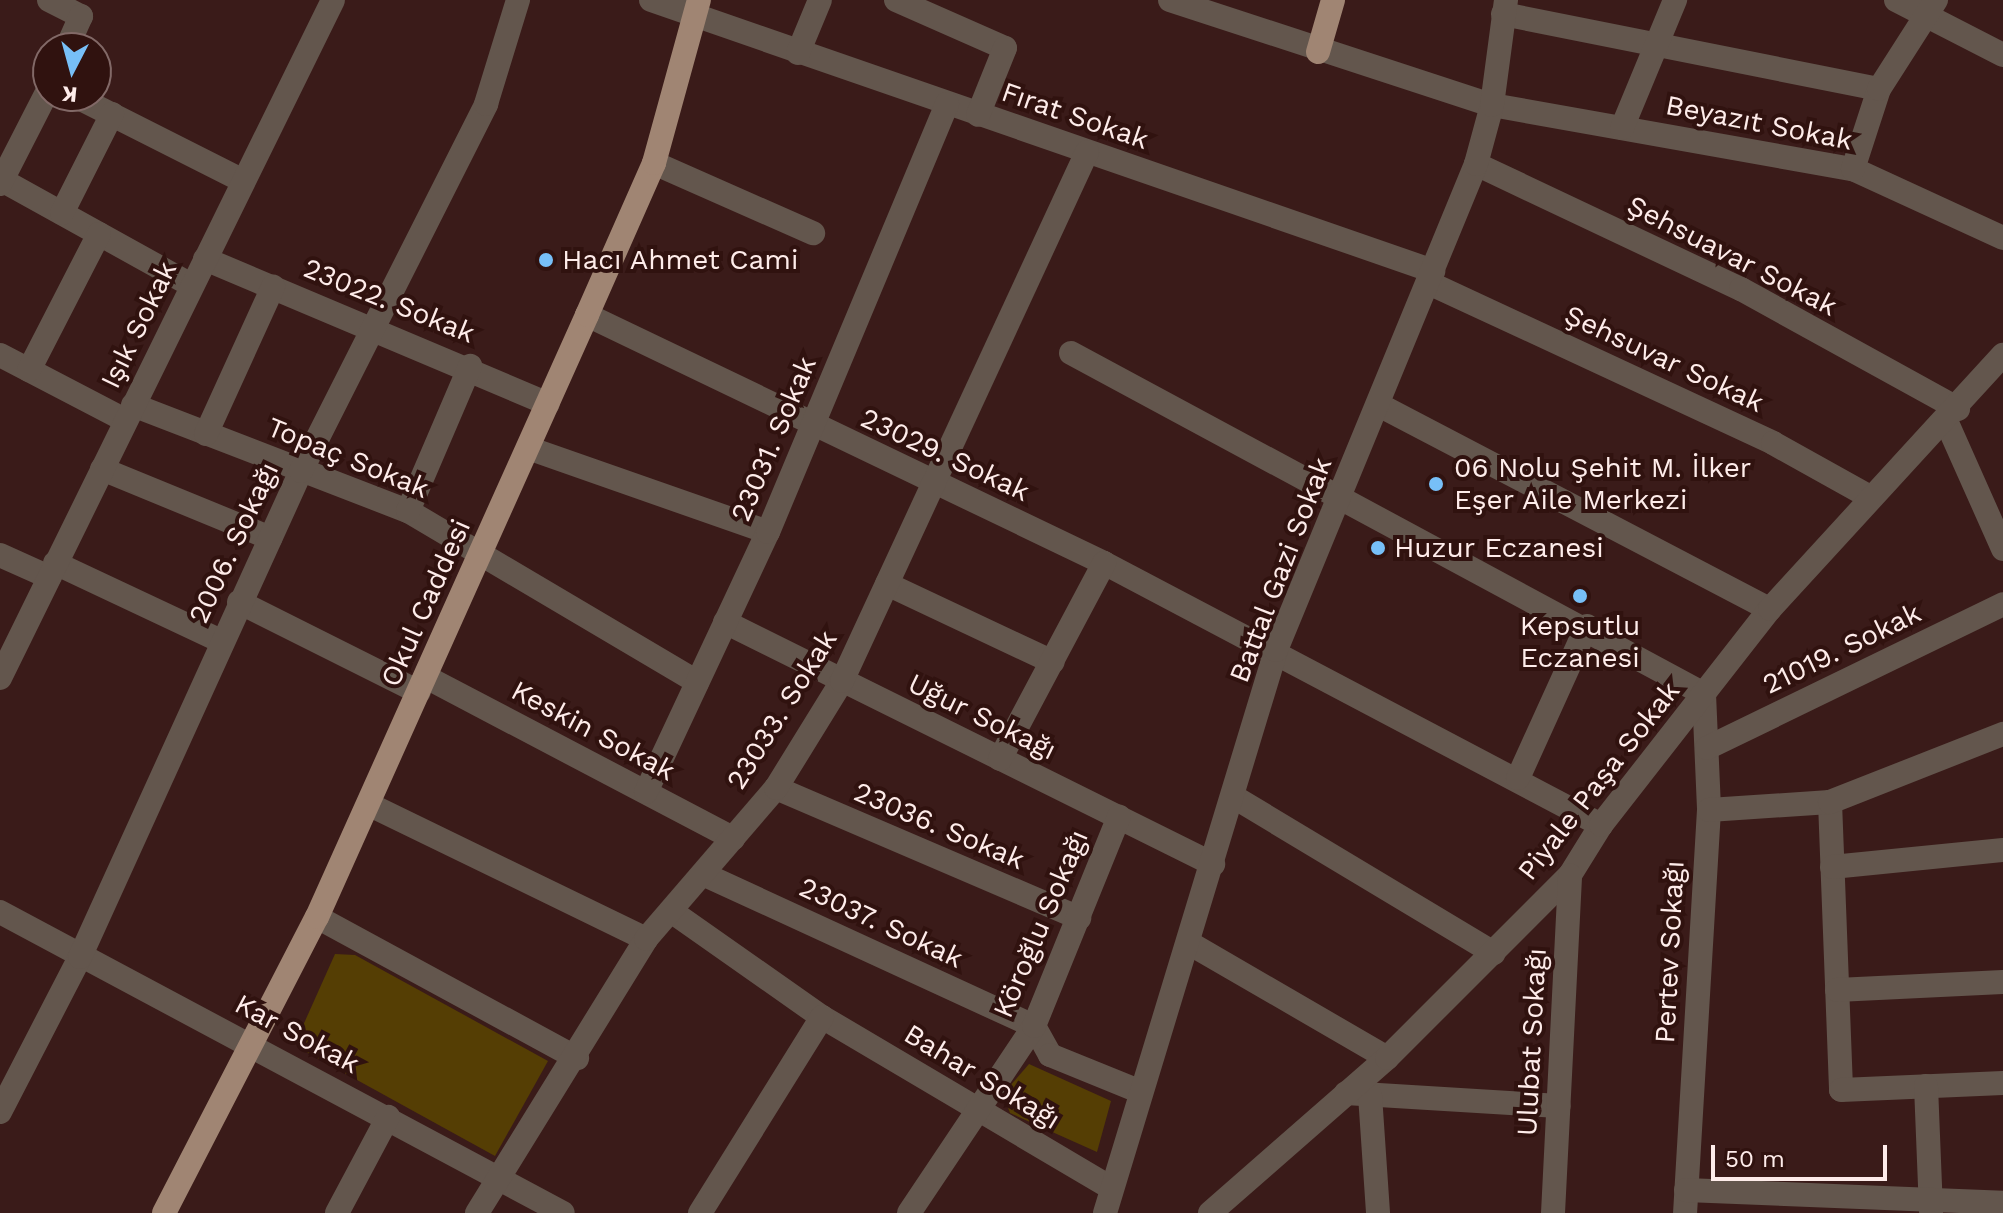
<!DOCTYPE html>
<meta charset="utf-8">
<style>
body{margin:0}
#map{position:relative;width:2003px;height:1213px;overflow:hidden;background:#3a1b19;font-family:"Work Sans",sans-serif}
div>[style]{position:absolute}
.green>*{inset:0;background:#553e04}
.minor>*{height:24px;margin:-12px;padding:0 12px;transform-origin:12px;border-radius:12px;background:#63564d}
.major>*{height:24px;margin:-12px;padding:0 12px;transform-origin:12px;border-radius:12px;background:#a08573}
.dots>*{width:22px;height:22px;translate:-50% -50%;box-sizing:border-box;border:4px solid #30120f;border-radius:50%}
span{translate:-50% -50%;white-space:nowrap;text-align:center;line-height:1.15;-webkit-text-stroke:8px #30120f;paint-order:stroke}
.street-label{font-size:28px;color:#feecea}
.poi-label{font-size:28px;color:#feecea}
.left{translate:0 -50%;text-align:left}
.north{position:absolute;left:32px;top:32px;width:80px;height:80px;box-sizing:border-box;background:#30120f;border:2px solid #826967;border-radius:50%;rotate:186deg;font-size:22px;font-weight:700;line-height:32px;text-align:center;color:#feecea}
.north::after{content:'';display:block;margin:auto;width:28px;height:36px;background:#77bff7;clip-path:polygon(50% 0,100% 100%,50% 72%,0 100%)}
.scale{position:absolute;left:1711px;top:1145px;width:176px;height:36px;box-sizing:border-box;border:4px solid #feecea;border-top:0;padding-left:10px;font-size:24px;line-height:28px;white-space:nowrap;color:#feecea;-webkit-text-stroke:6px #30120f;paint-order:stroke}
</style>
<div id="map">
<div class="green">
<i style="clip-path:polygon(335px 954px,355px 955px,548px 1061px,495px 1156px,299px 1048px,297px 1039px)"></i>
<i style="clip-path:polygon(1029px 1064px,1111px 1101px,1097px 1152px,1010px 1113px,1003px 1094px)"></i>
</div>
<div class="minor">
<i style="left:49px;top:0;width:36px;rotate:27deg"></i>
<i style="left:81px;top:16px;width:35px;rotate:114deg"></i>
<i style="left:651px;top:0;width:828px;rotate:19.11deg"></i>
<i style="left:896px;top:0;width:119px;rotate:23.8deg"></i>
<i style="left:1005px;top:48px;width:72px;rotate:111.9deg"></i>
<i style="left:1170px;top:0;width:339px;rotate:18.1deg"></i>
<i style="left:1492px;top:105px;width:367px;rotate:10.1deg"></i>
<i style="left:1853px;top:169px;width:165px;rotate:24.7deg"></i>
<i style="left:1896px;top:0;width:120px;rotate:27.2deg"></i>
<i style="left:1503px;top:14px;width:383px;rotate:11.3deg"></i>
<i style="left:798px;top:53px;width:57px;rotate:-67.5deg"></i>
<i style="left:75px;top:96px;width:188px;rotate:26.8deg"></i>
<i style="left:1622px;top:128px;width:139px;rotate:-67.5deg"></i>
<i style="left:654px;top:163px;width:174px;rotate:23.8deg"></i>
<i style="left:1476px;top:164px;width:293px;rotate:25.3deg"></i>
<i style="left:1741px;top:289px;width:248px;rotate:28.9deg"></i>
<i style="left:1853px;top:169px;width:84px;rotate:-72deg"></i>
<i style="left:1879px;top:89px;width:106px;rotate:-57.4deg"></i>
<i style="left:0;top:179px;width:218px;rotate:29deg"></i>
<i style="left:0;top:184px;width:106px;rotate:-62.9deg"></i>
<i style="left:62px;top:213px;width:111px;rotate:-63.2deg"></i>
<i style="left:205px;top:259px;width:372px;rotate:22.9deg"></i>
<i style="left:1429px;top:283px;width:379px;rotate:24.9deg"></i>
<i style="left:1773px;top:443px;width:111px;rotate:29.1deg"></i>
<i style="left:587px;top:315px;width:573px;rotate:25.63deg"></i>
<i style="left:1104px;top:563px;width:562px;rotate:27.8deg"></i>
<i style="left:1071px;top:353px;width:719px;rotate:28.31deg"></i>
<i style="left:1704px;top:694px;width:116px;rotate:87.5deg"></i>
<i style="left:1709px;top:810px;width:404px;rotate:93.4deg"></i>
<i style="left:0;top:355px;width:141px;rotate:27.5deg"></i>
<i style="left:29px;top:370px;width:153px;rotate:-62.8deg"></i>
<i style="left:133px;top:405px;width:295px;rotate:21.1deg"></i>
<i style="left:408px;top:511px;width:336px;rotate:30.6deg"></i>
<i style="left:1379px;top:405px;width:441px;rotate:27.6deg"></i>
<i style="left:1947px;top:423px;width:138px;rotate:66deg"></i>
<i style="left:206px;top:434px;width:162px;rotate:-65.5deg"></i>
<i style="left:528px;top:448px;width:254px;rotate:19.3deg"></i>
<i style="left:102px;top:469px;width:182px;rotate:22.3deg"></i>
<i style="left:408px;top:511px;width:158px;rotate:-66.8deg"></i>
<i style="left:0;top:555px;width:54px;rotate:24.2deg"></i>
<i style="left:55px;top:563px;width:183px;rotate:25.2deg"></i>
<i style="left:887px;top:584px;width:183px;rotate:25.2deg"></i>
<i style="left:239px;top:602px;width:201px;rotate:26.6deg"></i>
<i style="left:725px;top:622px;width:545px;rotate:26.38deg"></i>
<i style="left:426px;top:677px;width:347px;rotate:27.7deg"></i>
<i style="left:0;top:678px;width:755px;rotate:-63.84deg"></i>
<i style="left:1707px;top:748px;width:329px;rotate:-25.9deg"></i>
<i style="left:1000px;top:759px;width:222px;rotate:-62deg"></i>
<i style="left:1518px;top:778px;width:167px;rotate:-65.6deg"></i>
<i style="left:776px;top:788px;width:330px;rotate:23.2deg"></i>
<i style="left:646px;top:792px;width:287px;rotate:-64.9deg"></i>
<i style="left:768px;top:532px;width:464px;rotate:-67.3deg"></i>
<i style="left:1234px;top:797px;width:303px;rotate:31deg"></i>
<i style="left:1830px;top:802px;width:288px;rotate:87.8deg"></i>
<i style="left:1841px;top:1090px;width:162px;rotate:-2.5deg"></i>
<i style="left:370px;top:805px;width:307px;rotate:25.9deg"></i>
<i style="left:1709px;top:810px;width:121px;rotate:-3.8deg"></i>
<i style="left:1830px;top:802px;width:186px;rotate:-21.5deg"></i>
<i style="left:1832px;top:867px;width:172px;rotate:-5.7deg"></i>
<i style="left:703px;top:874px;width:364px;rotate:24.7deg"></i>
<i style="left:1034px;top:1026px;width:33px;rotate:61deg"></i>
<i style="left:1050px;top:1055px;width:98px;rotate:22.1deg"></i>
<i style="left:671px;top:911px;width:184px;rotate:35.1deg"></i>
<i style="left:822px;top:1017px;width:336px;rotate:30.6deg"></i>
<i style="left:0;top:912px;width:638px;rotate:28.13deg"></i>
<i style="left:317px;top:917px;width:296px;rotate:28.5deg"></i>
<i style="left:1189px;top:943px;width:229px;rotate:30.1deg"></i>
<i style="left:1837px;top:990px;width:166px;rotate:-2.8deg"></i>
<i style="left:1926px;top:1086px;width:127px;rotate:87.7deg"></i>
<i style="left:1346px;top:1093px;width:213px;rotate:3.5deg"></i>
<i style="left:1370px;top:1095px;width:118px;rotate:86.1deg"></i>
<i style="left:0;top:1112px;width:174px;rotate:-62.7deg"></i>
<i style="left:80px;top:957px;width:534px;rotate:-65.55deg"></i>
<i style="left:301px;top:471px;width:411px;rotate:-63.2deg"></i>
<i style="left:486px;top:104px;width:109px;rotate:-72.9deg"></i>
<i style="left:1686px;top:1190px;width:317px;rotate:2.3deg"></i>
<i style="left:337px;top:1213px;width:109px;rotate:-62deg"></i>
<i style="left:477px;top:1213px;width:322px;rotate:-58.3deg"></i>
<i style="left:646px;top:939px;width:199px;rotate:-49.3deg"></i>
<i style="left:776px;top:788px;width:126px;rotate:-58.3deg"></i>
<i style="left:842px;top:681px;width:583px;rotate:-65.15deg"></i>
<i style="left:700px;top:1213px;width:231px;rotate:-58.1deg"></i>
<i style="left:909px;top:1213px;width:225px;rotate:-56.2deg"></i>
<i style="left:1034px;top:1026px;width:226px;rotate:-67.9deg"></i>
<i style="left:1105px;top:1213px;width:588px;rotate:-73.1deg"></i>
<i style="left:1276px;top:650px;width:526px;rotate:-67.63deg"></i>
<i style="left:1476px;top:164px;width:61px;rotate:-74.8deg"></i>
<i style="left:1492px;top:105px;width:106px;rotate:-82.4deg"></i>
<i style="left:1210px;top:1213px;width:235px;rotate:-41.2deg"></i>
<i style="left:1387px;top:1058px;width:259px;rotate:-45deg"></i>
<i style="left:1570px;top:875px;width:59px;rotate:-58.2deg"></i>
<i style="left:1601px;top:825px;width:274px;rotate:-52deg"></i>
<i style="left:1770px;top:609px;width:345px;rotate:-47.5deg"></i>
<i style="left:1553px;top:1213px;width:338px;rotate:-87.1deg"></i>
</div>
<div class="major">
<i style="left:1318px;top:52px;width:54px;rotate:-73.9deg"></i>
<i style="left:164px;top:1213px;width:333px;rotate:-62.7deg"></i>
<i style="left:317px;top:917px;width:660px;rotate:-65.84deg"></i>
<i style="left:587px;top:315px;width:166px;rotate:-66.2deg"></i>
<i style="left:654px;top:163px;width:169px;rotate:-74.6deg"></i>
</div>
<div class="dots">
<i style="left:546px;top:260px;background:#77bff7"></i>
<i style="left:1436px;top:484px;background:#77bff7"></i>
<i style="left:1378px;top:548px;background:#77bff7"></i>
<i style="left:1580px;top:596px;background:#77bff7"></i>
</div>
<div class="street-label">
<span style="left:1075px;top:116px;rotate:19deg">Fırat Sokak</span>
<span style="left:1759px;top:123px;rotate:11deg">Beyazıt Sokak</span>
<span style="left:1732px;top:256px;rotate:27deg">Şehsuavar Sokak</span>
<span style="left:389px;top:301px;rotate:22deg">23022. Sokak</span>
<span style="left:139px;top:325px;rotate:-64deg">Işık Sokak</span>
<span style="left:1664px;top:359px;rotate:25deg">Şehsuvar Sokak</span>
<span style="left:774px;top:439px;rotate:-67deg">23031. Sokak</span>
<span style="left:945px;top:455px;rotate:25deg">23029. Sokak</span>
<span style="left:348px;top:458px;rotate:22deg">Topaç Sokak</span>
<span style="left:234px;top:543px;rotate:-65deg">2006. Sokağı</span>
<span style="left:1281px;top:570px;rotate:-69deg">Battal Gazi Sokak</span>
<span style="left:426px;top:603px;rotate:-66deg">Okul Caddesi</span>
<span style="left:1842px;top:649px;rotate:-26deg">21019. Sokak</span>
<span style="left:782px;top:710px;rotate:-58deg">23033. Sokak</span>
<span style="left:982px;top:717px;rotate:26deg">Uğur Sokağı</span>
<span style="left:593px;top:731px;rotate:28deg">Keskin Sokak</span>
<span style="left:1599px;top:781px;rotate:-52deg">Piyale Paşa Sokak</span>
<span style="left:939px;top:826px;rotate:23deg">23036. Sokak</span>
<span style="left:881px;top:923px;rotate:25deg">23037. Sokak</span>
<span style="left:1041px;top:924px;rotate:-67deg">Köroğlu Sokağı</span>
<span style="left:1670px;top:952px;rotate:-87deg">Pertev Sokağı</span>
<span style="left:297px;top:1034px;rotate:28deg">Kar Sokak</span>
<span style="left:1532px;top:1042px;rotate:-87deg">Ulubat Sokağı</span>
<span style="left:982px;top:1077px;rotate:31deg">Bahar Sokağı</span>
</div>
<div class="poi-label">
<span class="left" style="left:562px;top:260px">Hacı Ahmet Cami</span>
<span class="left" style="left:1454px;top:484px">06 Nolu Şehit M. İlker<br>Eşer Aile Merkezi</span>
<span class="left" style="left:1394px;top:548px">Huzur Eczanesi</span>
<span style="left:1580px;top:642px">Kepsutlu<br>Eczanesi</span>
</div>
<div class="north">K</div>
<div class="scale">50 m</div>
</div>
